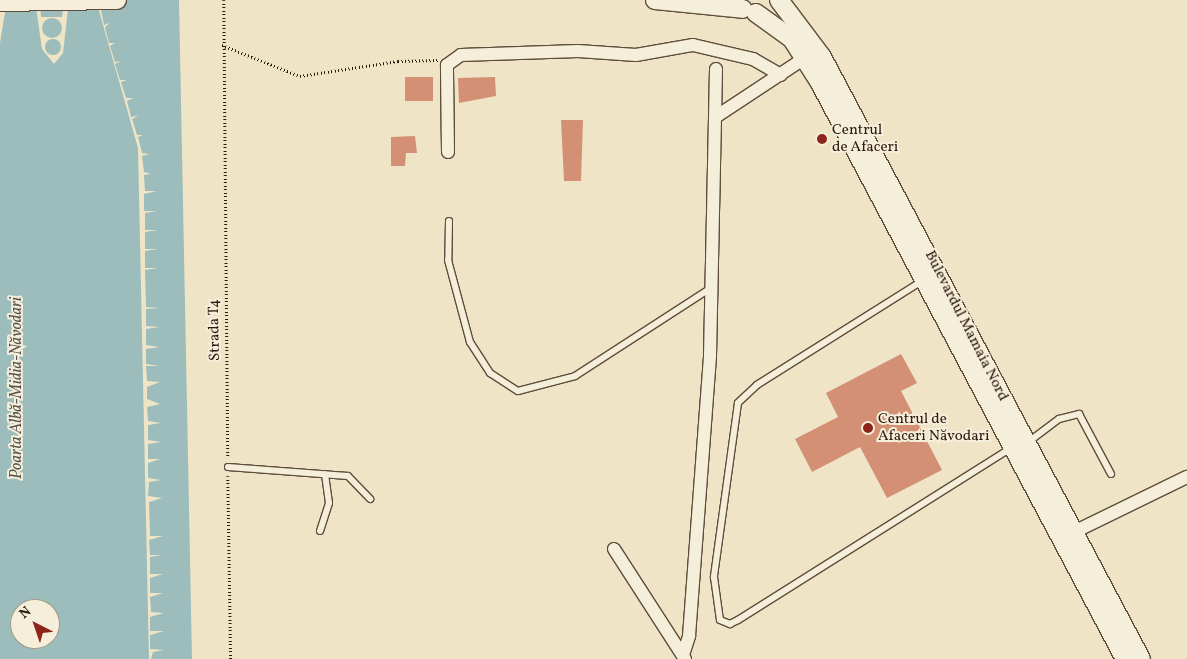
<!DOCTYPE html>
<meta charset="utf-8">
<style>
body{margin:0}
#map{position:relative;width:1187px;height:659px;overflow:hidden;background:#efe5c6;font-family:Vollkorn,serif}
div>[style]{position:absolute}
.water>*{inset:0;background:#9cbdbc}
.round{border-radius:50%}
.building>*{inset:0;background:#d39074}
.path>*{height:2.5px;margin-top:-1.25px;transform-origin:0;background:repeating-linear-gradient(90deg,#2d1a0d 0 1px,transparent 0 3.5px)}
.roads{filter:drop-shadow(1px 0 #5e4d3b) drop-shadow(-1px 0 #5e4d3b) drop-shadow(0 1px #5e4d3b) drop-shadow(0 -1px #5e4d3b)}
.lane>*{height:6px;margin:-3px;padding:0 3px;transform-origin:3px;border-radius:3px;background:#f5eeda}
.street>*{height:12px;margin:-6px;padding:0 6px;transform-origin:6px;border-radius:6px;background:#f5eeda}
.secondary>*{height:18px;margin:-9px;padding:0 9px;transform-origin:9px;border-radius:9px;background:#f5eeda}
.dots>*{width:14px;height:14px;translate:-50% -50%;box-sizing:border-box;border:2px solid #f5eeda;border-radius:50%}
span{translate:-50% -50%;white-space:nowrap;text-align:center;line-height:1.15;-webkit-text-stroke:4px #f5eeda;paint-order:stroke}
.poi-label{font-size:15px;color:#2d1a0d}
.left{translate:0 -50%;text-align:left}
.street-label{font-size:15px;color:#2d1a0d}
.water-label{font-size:16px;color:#54534a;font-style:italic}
.north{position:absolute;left:10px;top:599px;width:50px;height:50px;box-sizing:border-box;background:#f5eeda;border:1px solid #a59988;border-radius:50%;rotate:319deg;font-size:14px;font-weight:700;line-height:20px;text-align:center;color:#2d1a0d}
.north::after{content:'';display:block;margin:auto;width:18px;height:22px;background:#8f2418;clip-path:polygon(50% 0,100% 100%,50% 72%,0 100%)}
</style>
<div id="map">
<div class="water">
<i style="clip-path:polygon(evenodd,7px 0,35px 0,42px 49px,54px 64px,63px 53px,69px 0,96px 0,138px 148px,149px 659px,0 659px,0 43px,7px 0,20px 609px,50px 609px,50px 639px,20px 639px,20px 609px)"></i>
<i style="clip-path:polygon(99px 0,179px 0,192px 659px,151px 659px,153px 652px,164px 650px,150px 649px,150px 635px,164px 631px,150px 631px,150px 617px,164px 613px,151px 612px,150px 597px,163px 593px,150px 593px,150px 578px,163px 574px,150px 574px,150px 557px,162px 555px,150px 555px,149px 540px,163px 536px,150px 536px,149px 502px,162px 498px,148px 496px,149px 482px,161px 480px,148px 478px,148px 463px,160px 459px,148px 459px,148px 444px,161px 442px,148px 440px,148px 425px,161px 423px,148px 421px,147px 407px,160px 404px,147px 399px,147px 387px,160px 382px,147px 381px,146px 366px,159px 366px,146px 364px,146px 349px,159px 347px,146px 345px,146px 329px,159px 327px,146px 326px,146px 309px,159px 308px,146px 307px,145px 270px,158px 268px,145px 268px,145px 251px,158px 249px,145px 249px,145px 232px,158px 230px,145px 230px,145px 213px,157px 211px,144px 211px,144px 194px,157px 191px,145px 191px,144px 175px,151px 174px,144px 172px,142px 156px,149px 154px,142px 153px,138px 137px,143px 135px,137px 135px,132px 119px,138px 116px,131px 117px,127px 101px,133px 98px,126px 98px,121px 82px,127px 80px,120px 80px,115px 64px,121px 61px,115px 62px,110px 46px,115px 43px,109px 43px,105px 27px,110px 23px,104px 25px)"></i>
<i style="clip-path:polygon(40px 2px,64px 2px,62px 17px,41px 17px)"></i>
<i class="round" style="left:42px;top:18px;width:20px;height:20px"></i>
<i class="round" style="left:45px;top:39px;width:16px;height:16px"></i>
</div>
<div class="building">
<i style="clip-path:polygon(405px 77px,433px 77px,433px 101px,405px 101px)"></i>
<i style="clip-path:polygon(495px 77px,496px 96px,459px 103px,458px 78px)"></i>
<i style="clip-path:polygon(561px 120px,583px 120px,581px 181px,564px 181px)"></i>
<i style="clip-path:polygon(415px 136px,417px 153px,406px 153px,405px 166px,391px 166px,391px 137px)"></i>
<i style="clip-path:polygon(901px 354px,917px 383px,901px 391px,942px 470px,887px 498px,860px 447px,812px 472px,795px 439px,838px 417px,826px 393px)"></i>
</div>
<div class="path">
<i style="left:224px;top:0;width:458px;rotate:89.5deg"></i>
<i style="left:222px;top:45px;width:84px;rotate:21.7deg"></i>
<i style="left:300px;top:76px;width:99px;rotate:-8.7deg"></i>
<i style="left:398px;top:61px;width:40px;rotate:-1.4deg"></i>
<i style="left:228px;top:476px;width:183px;rotate:89.1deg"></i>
</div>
<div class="roads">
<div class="lane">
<i style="left:449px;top:221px;width:39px;rotate:91deg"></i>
<i style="left:448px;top:260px;width:85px;rotate:75deg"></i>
<i style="left:470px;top:342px;width:37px;rotate:57deg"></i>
<i style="left:490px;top:373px;width:33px;rotate:33deg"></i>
<i style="left:518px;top:391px;width:59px;rotate:-14.7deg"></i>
<i style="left:575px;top:376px;width:162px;rotate:-32.9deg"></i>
<i style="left:922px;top:281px;width:195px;rotate:147.8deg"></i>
<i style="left:757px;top:385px;width:26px;rotate:137deg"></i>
<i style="left:738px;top:403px;width:176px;rotate:97.9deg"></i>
<i style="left:714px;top:577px;width:43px;rotate:82.1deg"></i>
<i style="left:720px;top:620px;width:11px;rotate:22deg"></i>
<i style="left:730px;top:624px;width:9px;rotate:-27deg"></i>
<i style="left:738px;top:620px;width:323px;rotate:-32.2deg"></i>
<i style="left:1027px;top:443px;width:40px;rotate:-37deg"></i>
<i style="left:1059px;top:419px;width:21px;rotate:-14deg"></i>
<i style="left:1079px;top:414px;width:68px;rotate:61.9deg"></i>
<i style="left:228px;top:467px;width:120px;rotate:4.3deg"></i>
<i style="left:348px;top:476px;width:32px;rotate:46deg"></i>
<i style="left:320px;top:531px;width:29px;rotate:-72deg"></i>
<i style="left:329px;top:503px;width:29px;rotate:-98deg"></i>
</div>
<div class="street">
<i style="left:717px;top:116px;width:107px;rotate:-33.5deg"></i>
<i style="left:448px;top:152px;width:87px;rotate:-90.7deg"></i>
<i style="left:447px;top:65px;width:17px;rotate:-36deg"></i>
<i style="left:461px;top:55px;width:117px;rotate:-2deg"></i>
<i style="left:578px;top:51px;width:58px;rotate:3.9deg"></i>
<i style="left:636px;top:55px;width:58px;rotate:-10deg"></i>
<i style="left:693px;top:45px;width:62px;rotate:13.1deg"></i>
<i style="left:753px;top:59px;width:32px;rotate:30deg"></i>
<i style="left:1074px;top:532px;width:126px;rotate:-26deg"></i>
<i style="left:614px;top:549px;width:131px;rotate:57.2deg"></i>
<i style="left:683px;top:655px;width:20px;rotate:-72deg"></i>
<i style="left:689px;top:636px;width:281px;rotate:-85.7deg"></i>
<i style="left:710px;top:356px;width:287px;rotate:-88.8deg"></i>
</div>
<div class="secondary">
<i style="left:655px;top:0;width:88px;rotate:5.8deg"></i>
<i style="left:779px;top:0;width:71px;rotate:53deg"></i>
<i style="left:822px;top:57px;width:681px;rotate:62.08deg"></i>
<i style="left:0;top:2px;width:117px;rotate:-1deg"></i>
<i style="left:756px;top:13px;width:44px;rotate:35.8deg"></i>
<i style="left:792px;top:39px;width:52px;rotate:57.5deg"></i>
<i style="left:820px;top:83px;width:652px;rotate:62.1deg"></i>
</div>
</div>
<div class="dots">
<i style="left:822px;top:139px;background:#8f2418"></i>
<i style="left:868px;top:428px;background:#8f2418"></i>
</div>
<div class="poi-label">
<span class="left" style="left:832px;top:139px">Centrul<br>de Afaceri</span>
<span class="left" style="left:878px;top:428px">Centrul de<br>Afaceri Năvodari</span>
</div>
<div class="street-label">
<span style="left:966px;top:326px;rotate:63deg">Bulevardul Mamaia Nord</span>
<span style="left:215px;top:330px;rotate:-91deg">Strada T4</span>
</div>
<div class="water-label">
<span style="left:17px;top:388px;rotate:-90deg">Poarta Albă-Midia-Năvodari</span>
</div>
<div class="north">N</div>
</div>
